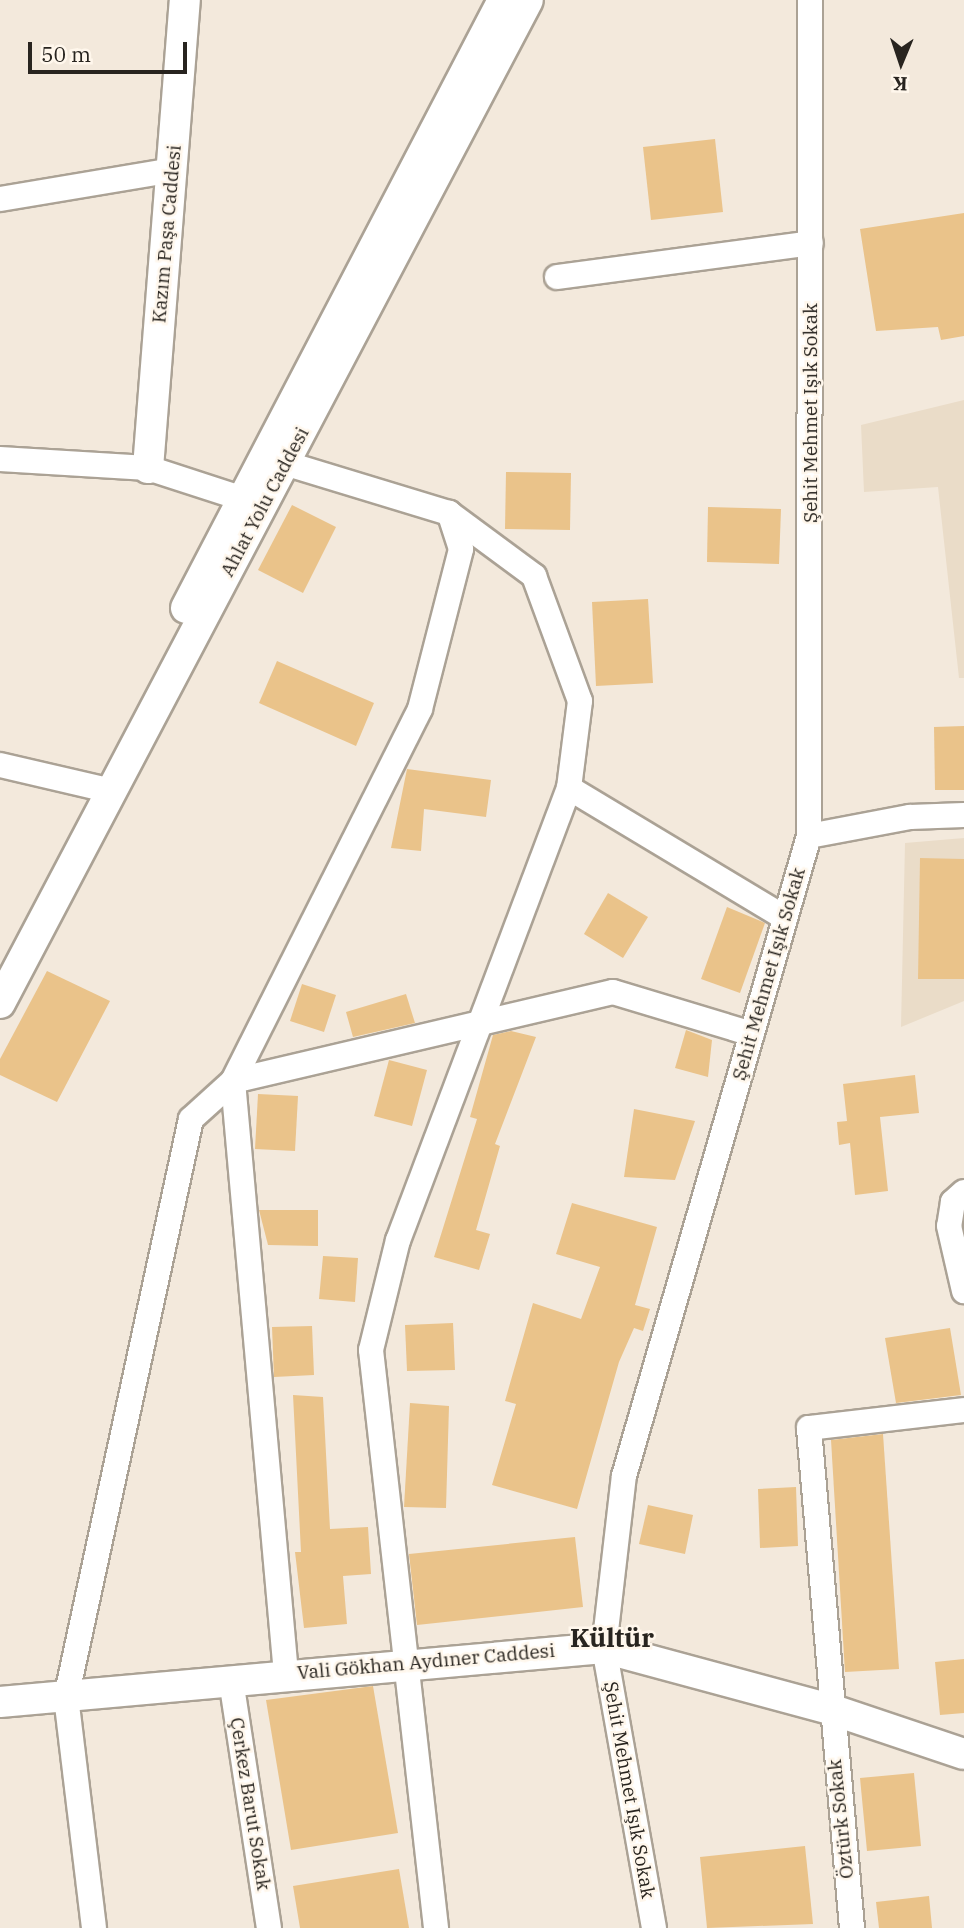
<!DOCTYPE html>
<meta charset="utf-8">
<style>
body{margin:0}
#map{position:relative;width:964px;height:1928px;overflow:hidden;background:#f3e9dc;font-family:"IBM Plex Serif",serif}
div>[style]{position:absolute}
.built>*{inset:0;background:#eadcc8}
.building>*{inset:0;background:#eac38a}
.roads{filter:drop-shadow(2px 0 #aba295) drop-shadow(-2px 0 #aba295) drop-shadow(0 2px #aba295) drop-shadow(0 -2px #aba295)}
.minor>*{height:24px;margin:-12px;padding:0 12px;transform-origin:12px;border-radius:12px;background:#fff}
.tertiary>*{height:30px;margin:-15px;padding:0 15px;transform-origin:15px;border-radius:15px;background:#fff}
span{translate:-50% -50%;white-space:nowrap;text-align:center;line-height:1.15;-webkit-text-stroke:5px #fff7ec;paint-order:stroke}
.street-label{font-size:19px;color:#28241f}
.district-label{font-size:26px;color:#28241f;font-weight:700}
.north{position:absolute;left:866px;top:28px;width:70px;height:70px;-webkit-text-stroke:5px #fff7ec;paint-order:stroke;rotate:182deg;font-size:19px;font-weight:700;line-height:28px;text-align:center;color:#28241f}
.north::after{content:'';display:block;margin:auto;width:24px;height:32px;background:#28241f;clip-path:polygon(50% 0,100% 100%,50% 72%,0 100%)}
.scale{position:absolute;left:28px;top:42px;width:159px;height:32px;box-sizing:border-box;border:4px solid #28241f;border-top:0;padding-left:9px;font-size:21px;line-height:24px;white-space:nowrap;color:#28241f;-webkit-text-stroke:5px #fff7ec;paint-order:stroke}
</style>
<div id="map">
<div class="built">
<i style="clip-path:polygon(964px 400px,964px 678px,959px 678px,938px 487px,864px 492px,861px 425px)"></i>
<i style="clip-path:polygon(964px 838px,964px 1001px,901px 1027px,905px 843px)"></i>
</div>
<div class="building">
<i style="clip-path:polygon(715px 139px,723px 212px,651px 220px,643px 147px)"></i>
<i style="clip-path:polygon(964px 213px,964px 336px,941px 340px,938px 327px,876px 331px,860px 229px)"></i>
<i style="clip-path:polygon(506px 472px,571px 473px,570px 530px,505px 529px)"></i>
<i style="clip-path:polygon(292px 505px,336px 527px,303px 593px,258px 570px)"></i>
<i style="clip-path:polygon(708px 507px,781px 509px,779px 564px,707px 562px)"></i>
<i style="clip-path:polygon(648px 599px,653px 683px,596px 686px,592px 602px)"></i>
<i style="clip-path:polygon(277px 661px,374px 703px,356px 746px,259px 703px)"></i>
<i style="clip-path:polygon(964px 726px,964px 790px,935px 790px,934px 727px)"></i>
<i style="clip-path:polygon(407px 769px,491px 780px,486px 817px,424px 809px,421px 851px,391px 848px)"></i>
<i style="clip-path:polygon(920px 858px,964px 859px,964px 979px,918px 979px)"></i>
<i style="clip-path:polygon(608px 893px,648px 917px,623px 958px,584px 934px)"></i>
<i style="clip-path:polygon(727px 907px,765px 923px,740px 993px,701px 979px)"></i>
<i style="clip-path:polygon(47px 971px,110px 1001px,57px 1102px,0 1075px,0 1059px)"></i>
<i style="clip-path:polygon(302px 984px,336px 995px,324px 1032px,290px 1021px)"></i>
<i style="clip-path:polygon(406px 994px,415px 1023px,353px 1037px,346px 1012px)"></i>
<i style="clip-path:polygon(686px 1030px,712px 1040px,708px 1077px,675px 1068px)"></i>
<i style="clip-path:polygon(511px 1031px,536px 1037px,495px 1144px,500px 1146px,476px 1230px,490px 1234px,479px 1270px,434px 1257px,477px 1119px,470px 1117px,493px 1035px)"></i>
<i style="clip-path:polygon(389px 1060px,427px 1070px,412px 1126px,374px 1116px)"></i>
<i style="clip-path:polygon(915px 1075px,919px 1113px,880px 1117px,888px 1191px,855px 1195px,850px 1143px,839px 1145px,837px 1122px,847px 1121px,843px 1084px)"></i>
<i style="clip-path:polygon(258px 1094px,298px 1096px,295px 1151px,255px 1149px)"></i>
<i style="clip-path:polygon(634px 1109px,695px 1121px,675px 1180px,624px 1177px)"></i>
<i style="clip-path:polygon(572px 1203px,657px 1227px,635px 1305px,650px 1309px,643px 1331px,634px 1328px,619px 1362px,577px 1509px,492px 1485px,516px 1404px,505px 1401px,533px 1303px,581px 1319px,600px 1267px,556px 1254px)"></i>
<i style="clip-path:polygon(259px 1210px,318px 1210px,318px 1246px,268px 1245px)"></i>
<i style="clip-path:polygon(323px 1256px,358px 1258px,355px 1302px,319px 1299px)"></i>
<i style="clip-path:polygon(453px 1323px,455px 1370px,407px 1371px,405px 1325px)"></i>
<i style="clip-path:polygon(312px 1326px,314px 1375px,274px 1377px,272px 1327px)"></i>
<i style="clip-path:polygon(950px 1328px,961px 1395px,896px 1403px,885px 1338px)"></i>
<i style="clip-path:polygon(293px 1395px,323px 1397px,330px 1529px,368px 1527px,371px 1574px,343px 1576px,347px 1624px,304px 1628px,295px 1552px,301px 1552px)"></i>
<i style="clip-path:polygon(410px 1403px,449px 1406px,446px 1508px,404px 1507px)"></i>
<i style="clip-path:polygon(883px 1434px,899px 1669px,845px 1672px,831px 1440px)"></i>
<i style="clip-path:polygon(796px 1487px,798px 1546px,760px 1548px,758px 1489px)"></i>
<i style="clip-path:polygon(648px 1505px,693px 1515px,685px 1554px,639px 1544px)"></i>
<i style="clip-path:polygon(575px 1537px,583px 1607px,417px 1625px,409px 1554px)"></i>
<i style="clip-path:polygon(964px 1659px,964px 1713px,940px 1715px,935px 1662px)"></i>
<i style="clip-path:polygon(373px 1686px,398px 1833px,291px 1850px,266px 1700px)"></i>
<i style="clip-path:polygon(914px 1773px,921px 1846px,867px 1851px,860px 1778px)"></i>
<i style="clip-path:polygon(805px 1846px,813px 1924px,707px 1928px,700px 1857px)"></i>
<i style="clip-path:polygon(399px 1869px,409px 1928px,300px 1928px,293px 1886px)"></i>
<i style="clip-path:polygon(929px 1896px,932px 1928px,879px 1928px,876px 1902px)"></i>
</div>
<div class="roads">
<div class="minor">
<i style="left:0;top:199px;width:175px;rotate:-9.5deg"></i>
<i style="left:557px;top:277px;width:256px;rotate:-7.6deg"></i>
<i style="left:268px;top:458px;width:189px;rotate:16.9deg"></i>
<i style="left:449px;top:513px;width:106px;rotate:36.5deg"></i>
<i style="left:534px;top:576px;width:133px;rotate:69.8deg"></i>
<i style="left:580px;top:701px;width:88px;rotate:97.2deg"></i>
<i style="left:569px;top:788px;width:483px;rotate:110.7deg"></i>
<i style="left:398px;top:1240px;width:113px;rotate:103.8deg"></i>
<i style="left:371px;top:1350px;width:582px;rotate:83.58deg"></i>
<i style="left:0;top:459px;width:148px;rotate:3.5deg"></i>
<i style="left:148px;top:468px;width:117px;rotate:18deg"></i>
<i style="left:0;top:765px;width:115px;rotate:13.1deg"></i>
<i style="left:569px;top:788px;width:252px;rotate:31deg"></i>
<i style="left:809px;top:836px;width:103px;rotate:-10.7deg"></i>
<i style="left:910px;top:817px;width:54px;rotate:-2.1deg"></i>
<i style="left:964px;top:1192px;width:15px;rotate:138deg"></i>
<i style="left:953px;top:1202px;width:24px;rotate:99deg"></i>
<i style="left:949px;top:1226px;width:67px;rotate:77deg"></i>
<i style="left:286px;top:1674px;width:595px;rotate:-95.11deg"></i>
<i style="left:233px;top:1081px;width:390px;rotate:-13.2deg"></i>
<i style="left:613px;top:992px;width:145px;rotate:16.8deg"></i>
<i style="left:231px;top:1680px;width:251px;rotate:81.3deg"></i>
<i style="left:94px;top:1928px;width:232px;rotate:-96.9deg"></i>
<i style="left:66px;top:1698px;width:592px;rotate:-77.82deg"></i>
<i style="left:191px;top:1119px;width:57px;rotate:-42.1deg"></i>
<i style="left:233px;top:1081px;width:416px;rotate:-63.3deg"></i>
<i style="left:420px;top:709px;width:165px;rotate:-75.6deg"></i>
<i style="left:461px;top:549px;width:38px;rotate:-108deg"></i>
<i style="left:654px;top:1928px;width:284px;rotate:-100.1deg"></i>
<i style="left:604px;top:1648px;width:173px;rotate:-83.4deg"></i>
<i style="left:624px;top:1476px;width:666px;rotate:-73.88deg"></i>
<i style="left:809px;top:836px;width:836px;rotate:-89.93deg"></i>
<i style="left:852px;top:1928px;width:502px;rotate:-94.92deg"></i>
<i style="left:809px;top:1428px;width:156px;rotate:-6.6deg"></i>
</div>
<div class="tertiary">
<i style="left:148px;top:468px;width:469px;rotate:-85.5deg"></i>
<i style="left:186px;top:608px;width:686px;rotate:-62.46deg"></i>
<i style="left:0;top:1003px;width:1133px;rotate:-62.24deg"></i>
<i style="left:0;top:1702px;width:606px;rotate:-5.11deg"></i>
<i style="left:604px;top:1648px;width:234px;rotate:15.1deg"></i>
<i style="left:830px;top:1709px;width:141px;rotate:18.6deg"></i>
</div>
</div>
<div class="street-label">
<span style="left:167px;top:234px;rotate:-85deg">Kazım Paşa Caddesi</span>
<span style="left:811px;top:413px;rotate:-90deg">Şehit Mehmet Işık Sokak</span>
<span style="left:265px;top:502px;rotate:-62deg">Ahlat Yolu Caddesi</span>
<span style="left:769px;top:974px;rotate:-74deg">Şehit Mehmet Işık Sokak</span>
<span style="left:426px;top:1662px;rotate:-5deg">Vali Gökhan Aydıner Caddesi</span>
<span style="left:629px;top:1790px;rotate:80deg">Şehit Mehmet Işık Sokak</span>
<span style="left:250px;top:1804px;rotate:81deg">Çerkez Barut Sokak</span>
<span style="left:841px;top:1819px;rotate:-96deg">Öztürk Sokak</span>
</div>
<div class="district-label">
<span style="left:612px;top:1638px">Kültür</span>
</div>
<div class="north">K</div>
<div class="scale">50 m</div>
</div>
